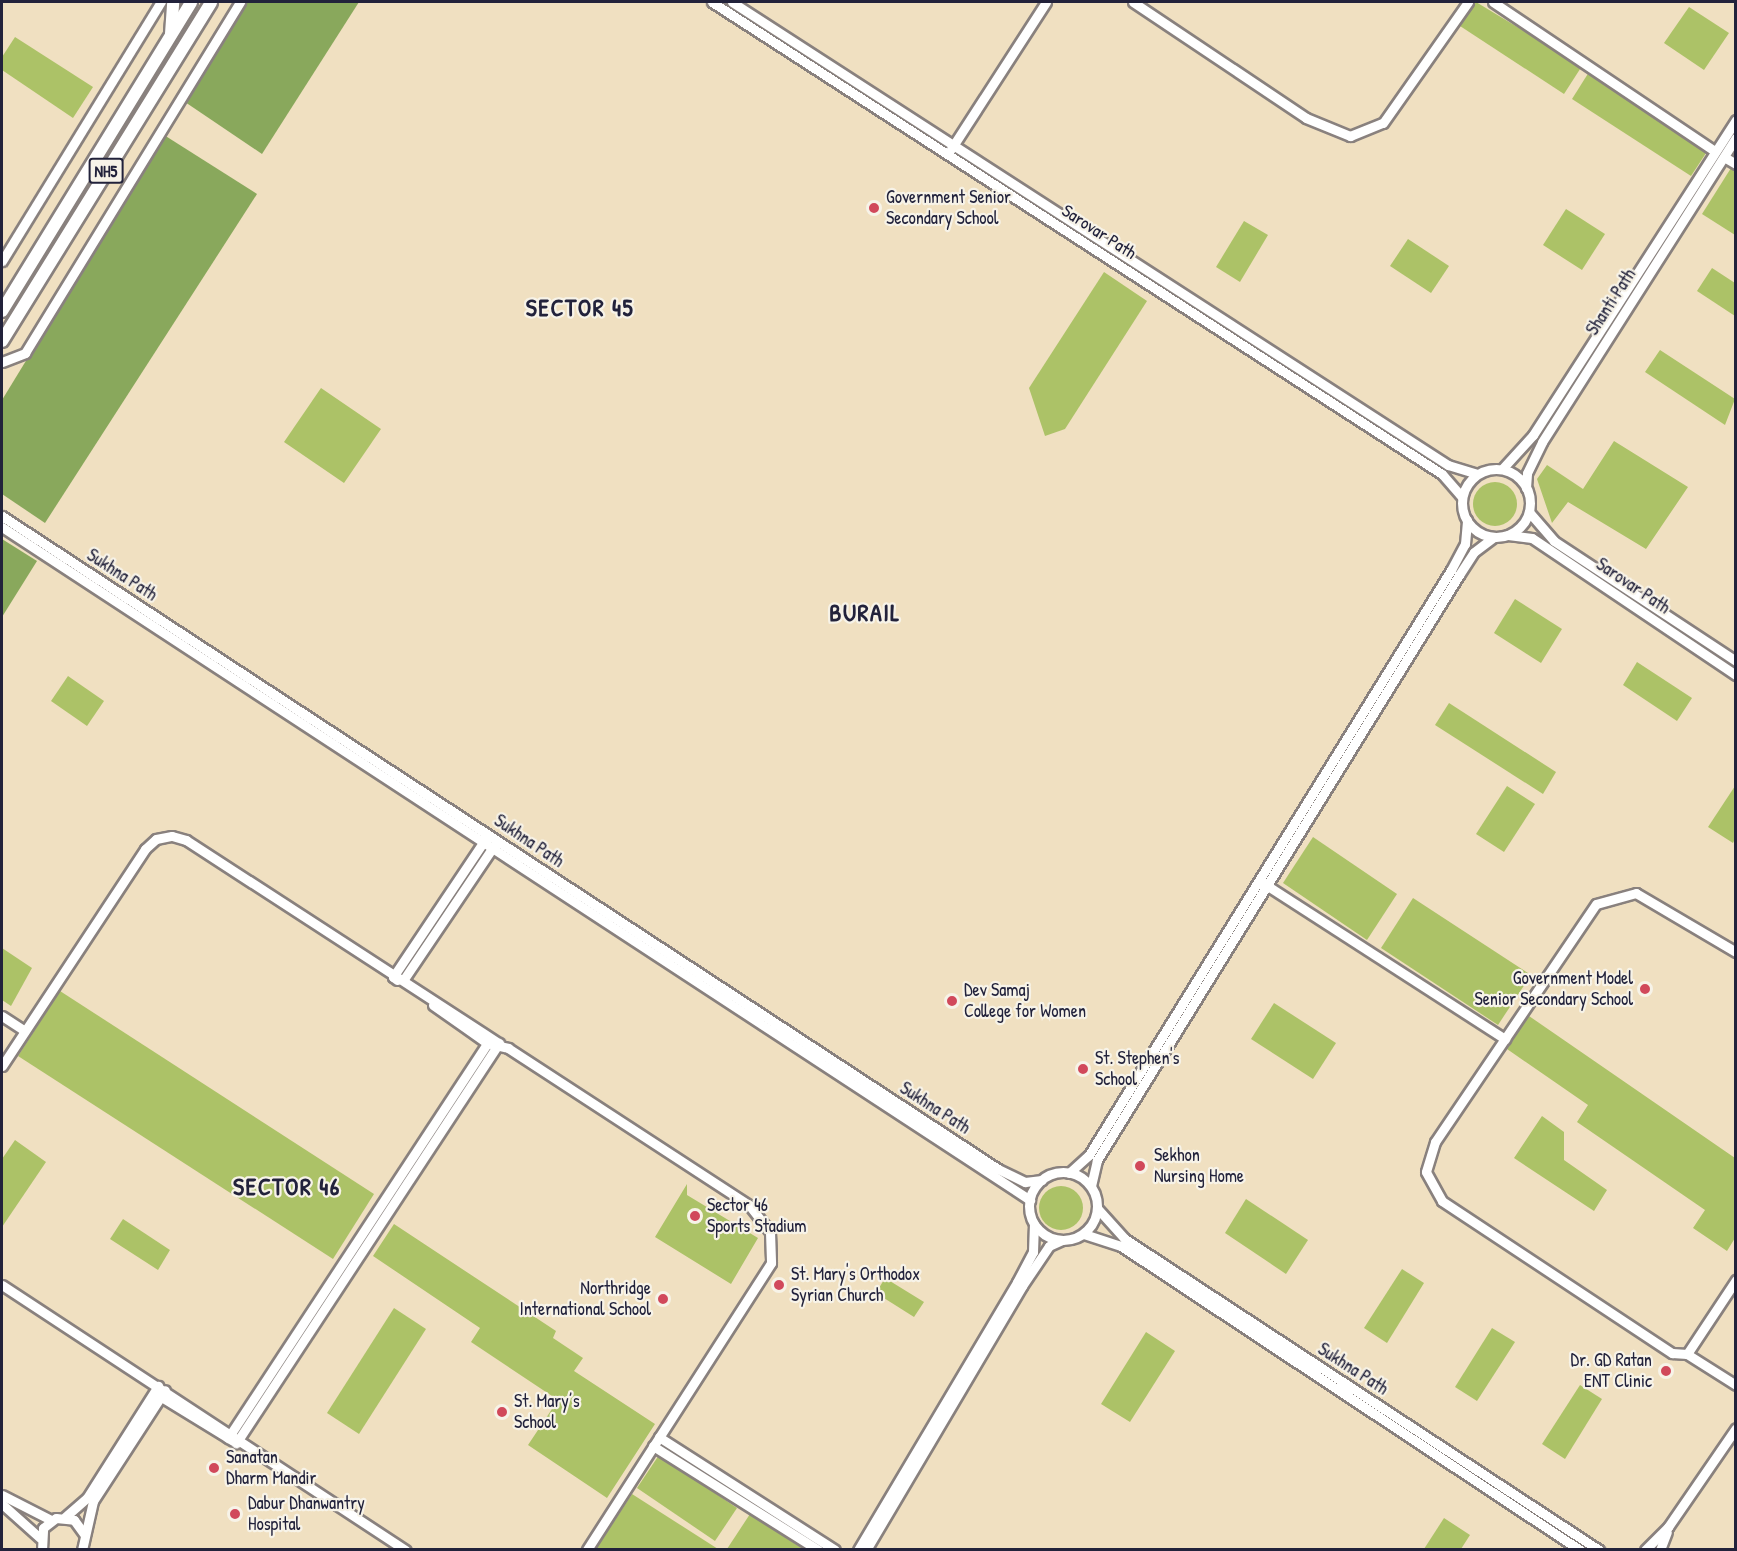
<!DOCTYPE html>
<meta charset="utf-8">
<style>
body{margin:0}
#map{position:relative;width:1737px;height:1551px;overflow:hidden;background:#f0e0c1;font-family:"Patrick Hand",sans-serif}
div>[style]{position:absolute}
.green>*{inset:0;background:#acc267}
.round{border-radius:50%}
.forest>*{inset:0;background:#89a85c}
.roads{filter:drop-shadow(2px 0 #89817e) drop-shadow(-2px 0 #89817e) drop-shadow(0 2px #89817e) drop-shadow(0 -2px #89817e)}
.secondary>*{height:9px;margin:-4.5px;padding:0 4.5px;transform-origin:4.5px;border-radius:4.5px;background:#fff}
.secondary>.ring{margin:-4.5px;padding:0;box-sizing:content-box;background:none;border:9px solid #fff;border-radius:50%}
.highway>*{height:12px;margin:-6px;padding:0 6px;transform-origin:6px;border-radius:6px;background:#fff}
.dots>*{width:16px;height:16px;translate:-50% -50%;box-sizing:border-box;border:3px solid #f7f3e8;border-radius:50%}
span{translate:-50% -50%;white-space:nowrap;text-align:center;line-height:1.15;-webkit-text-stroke:4.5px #f7f3e8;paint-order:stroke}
.shield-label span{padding:2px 4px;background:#f7f3e8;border:2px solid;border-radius:4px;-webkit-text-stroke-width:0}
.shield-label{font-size:16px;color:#22223b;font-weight:700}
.poi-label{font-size:18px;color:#22223b}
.left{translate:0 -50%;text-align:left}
.right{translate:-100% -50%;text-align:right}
.street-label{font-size:18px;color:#22223b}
.district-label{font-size:24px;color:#22223b;font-weight:700;letter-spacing:1.5px}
.frame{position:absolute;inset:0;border:3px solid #22223b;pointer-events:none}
</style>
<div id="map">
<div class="green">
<i style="clip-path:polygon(1476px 2px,1582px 66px,1564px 94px,1460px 26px)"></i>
<i style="clip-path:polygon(1689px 7px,1729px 33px,1704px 70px,1664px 43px)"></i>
<i style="clip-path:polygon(15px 37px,93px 87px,73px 118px,2px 70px,2px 57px)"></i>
<i style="clip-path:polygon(1589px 72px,1708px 150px,1691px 176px,1572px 99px)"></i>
<i style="clip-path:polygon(1731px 168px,1735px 171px,1735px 235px,1702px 214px)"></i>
<i style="clip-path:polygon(1566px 209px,1605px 234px,1582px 270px,1543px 245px)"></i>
<i style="clip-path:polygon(1244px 221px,1268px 235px,1240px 282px,1216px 267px)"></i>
<i style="clip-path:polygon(1408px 239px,1449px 266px,1431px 293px,1390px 266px)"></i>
<i style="clip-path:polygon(1712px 268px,1735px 283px,1735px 316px,1697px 291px)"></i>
<i style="clip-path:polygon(1104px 272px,1147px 301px,1065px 429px,1045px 436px,1029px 388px)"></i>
<i style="clip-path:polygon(1660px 350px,1735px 399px,1725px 425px,1645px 372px)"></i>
<i style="clip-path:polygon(321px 388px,381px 429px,344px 483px,284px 442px)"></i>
<i style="clip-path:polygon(1614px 441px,1688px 487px,1646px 549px,1568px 502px,1552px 523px,1537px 479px,1547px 465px,1583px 489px)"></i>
<i class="round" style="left:1473px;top:482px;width:44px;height:44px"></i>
<i style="clip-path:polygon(1515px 599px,1562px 629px,1541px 663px,1494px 633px)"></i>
<i style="clip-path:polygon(1637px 662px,1692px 698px,1677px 721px,1623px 685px)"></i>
<i style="clip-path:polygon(68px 676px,104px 701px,87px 726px,51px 701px)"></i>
<i style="clip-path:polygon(1449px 703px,1556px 772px,1543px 794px,1435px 725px)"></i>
<i style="clip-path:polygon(1507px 786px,1535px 804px,1504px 852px,1476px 834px)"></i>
<i style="clip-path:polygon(1735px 786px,1735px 839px,1733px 843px,1708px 827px)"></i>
<i style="clip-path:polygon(1313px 837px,1397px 894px,1367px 940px,1283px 883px)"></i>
<i style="clip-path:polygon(1413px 898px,1531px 975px,1498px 1025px,1381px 948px)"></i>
<i style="clip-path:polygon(2px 948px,32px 968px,11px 1006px,2px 1000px)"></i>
<i style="clip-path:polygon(60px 991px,374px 1194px,333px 1259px,18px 1056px)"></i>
<i style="clip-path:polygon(1274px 1003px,1336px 1043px,1313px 1079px,1251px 1039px)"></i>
<i style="clip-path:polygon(1529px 1016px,1735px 1158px,1735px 1238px,1727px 1251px,1693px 1228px,1705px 1210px,1577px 1122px,1588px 1105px,1507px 1049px)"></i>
<i style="clip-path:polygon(1542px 1116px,1564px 1132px,1564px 1160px,1607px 1190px,1594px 1211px,1514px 1158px)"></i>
<i style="clip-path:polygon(15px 1140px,46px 1162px,2px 1227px,2px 1159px)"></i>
<i style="clip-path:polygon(687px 1184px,687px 1195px,758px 1238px,731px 1284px,655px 1237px)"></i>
<i class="round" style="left:1039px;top:1186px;width:44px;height:44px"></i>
<i style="clip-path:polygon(1246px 1199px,1308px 1240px,1286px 1274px,1225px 1233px)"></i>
<i style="clip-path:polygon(123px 1219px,170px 1250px,158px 1270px,110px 1239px)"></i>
<i style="clip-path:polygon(394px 1224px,556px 1331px,553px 1338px,583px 1358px,574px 1371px,655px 1424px,607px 1498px,528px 1445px,558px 1400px,471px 1342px,480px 1328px,373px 1256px)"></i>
<i style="clip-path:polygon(1402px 1269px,1424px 1283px,1387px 1343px,1364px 1328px)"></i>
<i style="clip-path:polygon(885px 1278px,924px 1302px,914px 1317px,876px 1293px)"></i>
<i style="clip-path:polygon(394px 1308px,426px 1329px,359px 1434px,327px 1413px)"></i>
<i style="clip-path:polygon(1492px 1328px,1515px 1342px,1477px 1401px,1455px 1387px)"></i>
<i style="clip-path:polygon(1146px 1332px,1175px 1351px,1130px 1422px,1101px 1404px)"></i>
<i style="clip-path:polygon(1580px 1385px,1602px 1399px,1565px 1459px,1542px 1444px)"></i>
<i style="clip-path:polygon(659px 1455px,737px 1508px,715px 1541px,637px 1488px)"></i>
<i style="clip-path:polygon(632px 1494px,718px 1549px,596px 1549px)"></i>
<i style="clip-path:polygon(750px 1514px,803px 1549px,727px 1549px)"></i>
<i style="clip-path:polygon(1444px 1518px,1470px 1535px,1461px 1549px,1424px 1549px)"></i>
</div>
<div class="forest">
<i style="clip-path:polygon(246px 2px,359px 2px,262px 154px,185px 102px)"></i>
<i style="clip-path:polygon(164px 135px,257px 194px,45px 523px,2px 494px,2px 400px)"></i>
<i style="clip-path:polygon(2px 539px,37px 561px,2px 617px)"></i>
</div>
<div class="roads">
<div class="secondary">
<i style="left:712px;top:2px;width:869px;rotate:32.89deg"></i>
<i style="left:1442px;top:474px;width:30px;rotate:49deg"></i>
<i style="left:732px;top:2px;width:853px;rotate:32.89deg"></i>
<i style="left:1448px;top:465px;width:30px;rotate:17deg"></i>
<i style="left:1133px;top:2px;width:208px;rotate:33.8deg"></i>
<i style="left:1306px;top:118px;width:48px;rotate:22.2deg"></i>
<i style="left:1350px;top:136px;width:35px;rotate:-22deg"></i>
<i style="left:1383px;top:123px;width:148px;rotate:-54.9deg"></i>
<i style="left:1493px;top:2px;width:267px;rotate:33.9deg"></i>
<i style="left:951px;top:149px;width:175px;rotate:-57.1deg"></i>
<i style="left:1724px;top:157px;width:14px;rotate:30deg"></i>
<i style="left:2px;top:261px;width:304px;rotate:-58.5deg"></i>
<i style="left:2px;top:362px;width:25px;rotate:-21deg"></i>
<i style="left:25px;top:353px;width:412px;rotate:-58.5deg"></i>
<i style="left:1502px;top:469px;width:46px;rotate:-47.6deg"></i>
<i style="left:1533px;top:435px;width:375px;rotate:-57.2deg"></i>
<i class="ring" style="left:1462px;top:469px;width:59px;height:59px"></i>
<i style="left:1526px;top:488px;width:15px;rotate:-86deg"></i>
<i style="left:1527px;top:473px;width:34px;rotate:-64deg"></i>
<i style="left:1542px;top:442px;width:361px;rotate:-57.5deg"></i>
<i style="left:1529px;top:512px;width:38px;rotate:49deg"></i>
<i style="left:1554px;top:541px;width:218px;rotate:33.4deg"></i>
<i style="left:2px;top:516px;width:1191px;rotate:33.25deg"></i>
<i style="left:998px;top:1169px;width:30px;rotate:26deg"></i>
<i style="left:1025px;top:1182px;width:17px;rotate:-7deg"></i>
<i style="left:2px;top:527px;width:1229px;rotate:33.21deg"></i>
<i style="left:1508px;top:535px;width:24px;rotate:7deg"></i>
<i style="left:1532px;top:538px;width:246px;rotate:33.9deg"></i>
<i style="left:1263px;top:883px;width:288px;rotate:32.8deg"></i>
<i style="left:1736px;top:952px;width:116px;rotate:-149.5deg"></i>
<i style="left:1636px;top:893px;width:41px;rotate:164.6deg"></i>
<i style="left:1596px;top:904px;width:287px;rotate:124.1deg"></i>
<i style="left:1435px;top:1142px;width:31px;rotate:107deg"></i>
<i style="left:1426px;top:1172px;width:33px;rotate:61deg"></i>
<i style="left:1442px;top:1201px;width:276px;rotate:33.5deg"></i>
<i style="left:1672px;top:1353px;width:15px;rotate:4deg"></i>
<i style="left:1687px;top:1354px;width:58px;rotate:32.3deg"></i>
<i style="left:404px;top:979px;width:163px;rotate:-56deg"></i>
<i style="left:397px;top:980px;width:5px;rotate:-143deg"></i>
<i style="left:393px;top:977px;width:167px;rotate:-56.2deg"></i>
<i style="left:433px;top:1005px;width:66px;rotate:35.1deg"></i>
<i style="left:487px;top:1043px;width:22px;rotate:13deg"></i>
<i style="left:508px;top:1048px;width:288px;rotate:33.1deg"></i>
<i style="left:749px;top:1205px;width:34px;rotate:52deg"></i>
<i style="left:770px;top:1232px;width:31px;rotate:88deg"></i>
<i style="left:771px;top:1263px;width:341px;rotate:122.7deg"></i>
<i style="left:2px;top:1016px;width:27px;rotate:33deg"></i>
<i style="left:2px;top:1066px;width:260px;rotate:-56.6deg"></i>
<i style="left:145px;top:849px;width:15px;rotate:-42deg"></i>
<i style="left:156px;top:839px;width:16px;rotate:-11deg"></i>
<i style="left:172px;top:836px;width:15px;rotate:16deg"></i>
<i style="left:186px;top:840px;width:373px;rotate:33deg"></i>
<i style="left:499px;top:1043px;width:479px;rotate:123.3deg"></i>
<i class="ring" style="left:1029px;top:1172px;width:59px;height:59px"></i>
<i style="left:1069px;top:1173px;width:27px;rotate:-42deg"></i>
<i style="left:1089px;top:1155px;width:688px;rotate:-58.25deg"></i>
<i style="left:1451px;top:570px;width:30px;rotate:-62deg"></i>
<i style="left:1465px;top:544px;width:24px;rotate:-85deg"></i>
<i style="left:1091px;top:1186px;width:27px;rotate:-77deg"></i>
<i style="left:1097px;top:1160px;width:688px;rotate:-58.25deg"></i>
<i style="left:1459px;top:575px;width:27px;rotate:-57deg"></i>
<i style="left:1474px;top:552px;width:25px;rotate:-37deg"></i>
<i style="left:1097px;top:1208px;width:42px;rotate:47.9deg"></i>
<i style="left:1125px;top:1239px;width:567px;rotate:33.27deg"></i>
<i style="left:1084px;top:1234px;width:39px;rotate:18deg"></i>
<i style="left:1121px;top:1246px;width:551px;rotate:33.52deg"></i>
<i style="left:2px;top:1285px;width:483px;rotate:33.3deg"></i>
<i style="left:1687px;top:1354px;width:89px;rotate:-56.5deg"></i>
<i style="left:158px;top:1395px;width:88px;rotate:31.5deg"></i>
<i style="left:659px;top:1437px;width:209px;rotate:32.7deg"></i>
<i style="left:228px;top:1438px;width:472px;rotate:-56.7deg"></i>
<i style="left:653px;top:1446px;width:195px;rotate:32.2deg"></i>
<i style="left:2px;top:1495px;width:55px;rotate:27deg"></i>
<i style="left:2px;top:1504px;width:51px;rotate:41.8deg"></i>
<i style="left:65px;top:1517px;width:29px;rotate:-41deg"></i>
<i style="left:87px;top:1498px;width:133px;rotate:-57.6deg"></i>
<i style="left:42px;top:1550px;width:22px;rotate:-87deg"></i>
<i style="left:43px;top:1528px;width:16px;rotate:-38deg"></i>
<i style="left:56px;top:1518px;width:18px;rotate:6deg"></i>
<i style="left:74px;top:1520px;width:17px;rotate:54deg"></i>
<i style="left:82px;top:1550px;width:50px;rotate:-77.3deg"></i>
<i style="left:93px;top:1501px;width:132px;rotate:-57deg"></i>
<i style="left:858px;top:1550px;width:312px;rotate:-59.3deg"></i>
<i style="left:1017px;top:1282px;width:34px;rotate:-62deg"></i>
<i style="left:1033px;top:1252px;width:28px;rotate:-88deg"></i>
<i style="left:866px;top:1550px;width:307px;rotate:-59.4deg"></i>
<i style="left:1022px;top:1286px;width:48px;rotate:-56deg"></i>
<i style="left:1049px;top:1246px;width:14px;rotate:-25deg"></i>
<i style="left:1645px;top:1550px;width:33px;rotate:-45deg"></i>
<i style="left:1668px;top:1527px;width:120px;rotate:-55.5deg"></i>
<i style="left:1660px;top:1550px;width:19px;rotate:-69deg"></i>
</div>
<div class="highway">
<i style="left:171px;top:34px;width:32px;rotate:-86deg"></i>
<i style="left:2px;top:311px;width:362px;rotate:-58.5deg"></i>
<i style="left:2px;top:341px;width:398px;rotate:-58.3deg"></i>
</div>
</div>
<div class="dots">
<i style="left:874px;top:208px;background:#d1495b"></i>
<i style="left:1645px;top:989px;background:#d1495b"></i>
<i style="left:952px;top:1001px;background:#d1495b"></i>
<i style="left:1083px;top:1069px;background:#d1495b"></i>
<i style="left:1140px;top:1166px;background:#d1495b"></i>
<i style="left:695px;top:1216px;background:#d1495b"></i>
<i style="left:779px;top:1285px;background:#d1495b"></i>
<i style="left:663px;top:1299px;background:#d1495b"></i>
<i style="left:1666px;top:1371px;background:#d1495b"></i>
<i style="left:502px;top:1412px;background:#d1495b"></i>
<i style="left:214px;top:1468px;background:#d1495b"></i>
<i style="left:235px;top:1514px;background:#d1495b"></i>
</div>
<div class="shield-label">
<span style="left:106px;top:171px">NH5</span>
</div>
<div class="poi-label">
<span class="left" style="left:886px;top:208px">Government Senior<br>Secondary School</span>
<span class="right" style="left:1633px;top:989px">Government Model<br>Senior Secondary School</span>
<span class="left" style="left:964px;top:1001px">Dev Samaj<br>College for Women</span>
<span class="left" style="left:1095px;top:1069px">St. Stephen's<br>School</span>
<span class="left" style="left:1154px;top:1166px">Sekhon<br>Nursing Home</span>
<span class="left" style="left:707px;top:1216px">Sector 46<br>Sports Stadium</span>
<span class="left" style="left:791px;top:1285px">St. Mary's Orthodox<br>Syrian Church</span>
<span class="right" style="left:651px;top:1299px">Northridge<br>International School</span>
<span class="right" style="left:1652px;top:1371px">Dr. GD Ratan<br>ENT Clinic</span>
<span class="left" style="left:514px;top:1412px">St. Mary’s<br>School</span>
<span class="left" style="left:226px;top:1468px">Sanatan<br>Dharm Mandir</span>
<span class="left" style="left:248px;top:1514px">Dabur Dhanwantry<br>Hospital</span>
</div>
<div class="street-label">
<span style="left:1099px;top:232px;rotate:33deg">Sarovar Path</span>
<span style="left:1611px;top:302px;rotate:-57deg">Shanti Path</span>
<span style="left:122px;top:575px;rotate:33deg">Sukhna Path</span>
<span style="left:1633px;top:586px;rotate:34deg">Sarovar Path</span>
<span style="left:529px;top:841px;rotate:34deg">Sukhna Path</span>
<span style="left:935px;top:1108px;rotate:33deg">Sukhna Path</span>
<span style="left:1353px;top:1369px;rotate:33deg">Sukhna Path</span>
</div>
<div class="district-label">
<span style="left:580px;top:308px">SECTOR 45</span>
<span style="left:865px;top:613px">BURAIL</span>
<span style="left:287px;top:1187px">SECTOR 46</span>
</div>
<div class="frame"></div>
</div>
